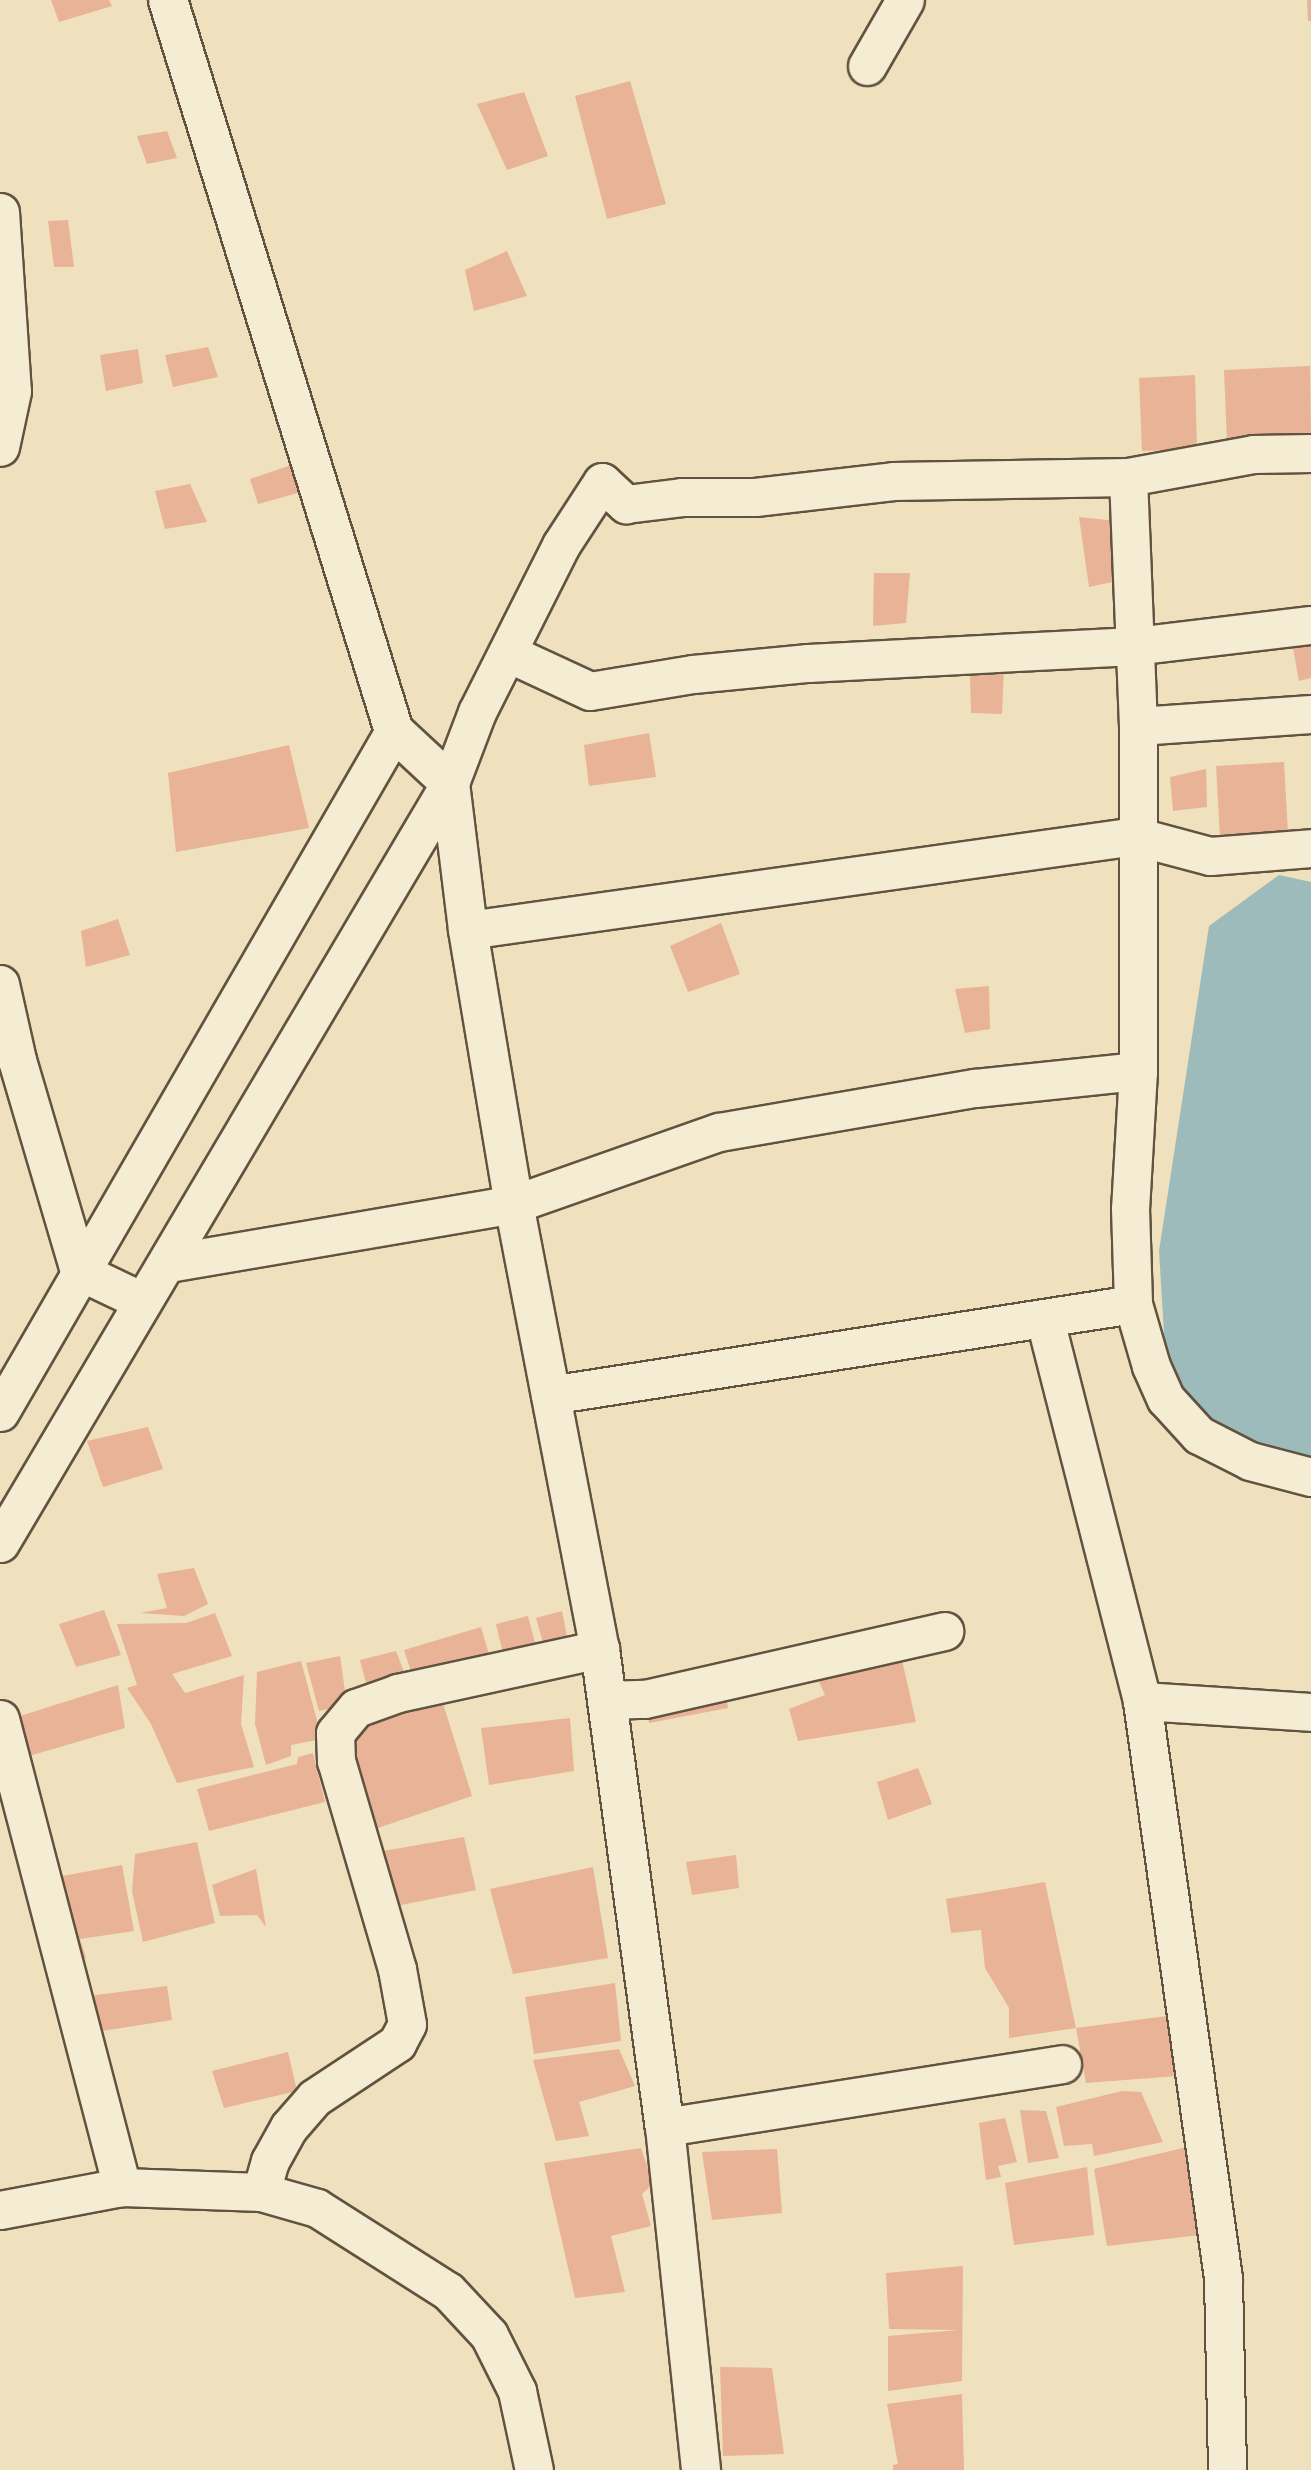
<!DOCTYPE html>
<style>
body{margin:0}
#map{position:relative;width:1311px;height:2470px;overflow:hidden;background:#efe1bd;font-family:Cardo,serif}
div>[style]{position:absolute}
.water>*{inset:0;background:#9ebbbb}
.building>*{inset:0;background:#e8b397}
.roads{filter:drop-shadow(2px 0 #625340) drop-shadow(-2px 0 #625340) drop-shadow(0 2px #625340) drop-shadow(0 -2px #625340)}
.street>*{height:37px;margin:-18.5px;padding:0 18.5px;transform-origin:18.5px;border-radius:18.5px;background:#f5ecd4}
.secondary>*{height:38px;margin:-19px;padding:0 19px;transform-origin:19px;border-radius:19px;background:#f5ecd4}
span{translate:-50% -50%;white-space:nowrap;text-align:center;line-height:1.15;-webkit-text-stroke:5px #f5ecd4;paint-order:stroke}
</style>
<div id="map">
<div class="water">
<i style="clip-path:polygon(1279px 875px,1311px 882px,1311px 1459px,1221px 1436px,1167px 1382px,1159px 1251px,1209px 926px)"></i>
</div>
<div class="building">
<i style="clip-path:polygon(51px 0,109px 0,112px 6px,59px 22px)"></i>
<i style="clip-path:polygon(1307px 0,1311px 0,1311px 21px,1308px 21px)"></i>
<i style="clip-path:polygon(630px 81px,666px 204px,607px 219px,575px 96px)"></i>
<i style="clip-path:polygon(524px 92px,548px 156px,507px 170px,477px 104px)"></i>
<i style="clip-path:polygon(167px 131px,177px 158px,147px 164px,137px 136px)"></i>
<i style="clip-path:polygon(68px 220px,74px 267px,54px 267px,48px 221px)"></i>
<i style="clip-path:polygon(507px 251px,527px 296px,474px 311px,465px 270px)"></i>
<i style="clip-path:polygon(208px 347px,218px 377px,173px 387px,165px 355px)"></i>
<i style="clip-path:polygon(138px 349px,143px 383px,106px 391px,100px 355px)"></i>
<i style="clip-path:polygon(1310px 366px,1311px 437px,1227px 441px,1224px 370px)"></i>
<i style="clip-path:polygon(1195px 375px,1197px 449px,1142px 451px,1139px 378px)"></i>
<i style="clip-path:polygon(291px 465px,305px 491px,258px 504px,250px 479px)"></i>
<i style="clip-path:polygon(190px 484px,207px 522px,165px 529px,155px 491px)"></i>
<i style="clip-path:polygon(1079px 517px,1116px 521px,1117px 581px,1089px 587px)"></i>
<i style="clip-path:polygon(874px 573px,910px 573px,906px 623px,873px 626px)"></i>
<i style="clip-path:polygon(1311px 627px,1311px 678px,1299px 681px,1290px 631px)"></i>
<i style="clip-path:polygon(1004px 667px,1002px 714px,971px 713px,970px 674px)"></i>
<i style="clip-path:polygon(649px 733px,656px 777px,589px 786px,584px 745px)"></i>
<i style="clip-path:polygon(289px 745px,309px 828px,176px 852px,168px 773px)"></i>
<i style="clip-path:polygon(1284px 762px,1288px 833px,1220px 837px,1216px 766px)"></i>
<i style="clip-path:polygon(1206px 769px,1207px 807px,1173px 811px,1170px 777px)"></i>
<i style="clip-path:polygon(118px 919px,130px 955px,86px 967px,81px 931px)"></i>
<i style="clip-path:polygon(721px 923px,740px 974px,688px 992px,670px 946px)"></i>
<i style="clip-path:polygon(989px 986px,990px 1029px,965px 1033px,955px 989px)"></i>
<i style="clip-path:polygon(148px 1427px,163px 1469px,103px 1487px,87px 1441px)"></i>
<i style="clip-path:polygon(194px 1568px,208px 1604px,184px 1616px,140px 1613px,167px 1608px,157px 1574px)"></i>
<i style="clip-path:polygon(104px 1610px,121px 1655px,76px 1667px,59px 1624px)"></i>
<i style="clip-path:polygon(562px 1611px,569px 1647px,546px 1653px,536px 1618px)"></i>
<i style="clip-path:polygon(215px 1613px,232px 1656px,172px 1674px,185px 1693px,244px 1675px,241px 1724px,254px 1767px,177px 1783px,151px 1724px,127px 1688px,137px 1685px,117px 1624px,186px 1623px)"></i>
<i style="clip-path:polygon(528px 1616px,538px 1654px,505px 1662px,496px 1624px)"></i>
<i style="clip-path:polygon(481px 1627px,492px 1665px,415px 1684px,404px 1650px)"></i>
<i style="clip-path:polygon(396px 1651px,409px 1685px,370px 1698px,360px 1660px)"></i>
<i style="clip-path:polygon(900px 1651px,916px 1722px,798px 1741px,789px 1709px,825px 1695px,813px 1669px)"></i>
<i style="clip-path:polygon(340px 1656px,347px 1705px,319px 1711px,306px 1663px)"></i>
<i style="clip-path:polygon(301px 1661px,322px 1739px,291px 1745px,291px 1756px,266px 1765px,255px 1724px,257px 1672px)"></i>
<i style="clip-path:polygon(724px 1684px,728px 1708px,649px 1723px,645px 1699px)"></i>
<i style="clip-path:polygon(118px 1685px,125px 1728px,29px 1756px,20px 1716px)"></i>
<i style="clip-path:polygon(441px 1697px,472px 1796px,369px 1831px,347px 1729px)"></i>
<i style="clip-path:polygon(570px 1718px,574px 1771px,489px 1785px,481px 1728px)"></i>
<i style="clip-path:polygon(313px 1753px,325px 1802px,209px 1831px,197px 1789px,297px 1764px,298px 1757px)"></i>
<i style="clip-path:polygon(918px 1768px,932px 1804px,888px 1820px,877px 1782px)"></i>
<i style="clip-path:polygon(464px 1837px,476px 1890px,396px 1906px,377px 1852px)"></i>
<i style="clip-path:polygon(197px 1842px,215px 1923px,143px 1942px,132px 1891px,135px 1854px)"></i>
<i style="clip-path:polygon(736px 1855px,739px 1888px,692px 1895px,686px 1862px)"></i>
<i style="clip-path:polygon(122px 1865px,134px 1931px,80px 1939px,86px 1958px,76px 1961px,57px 1877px)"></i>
<i style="clip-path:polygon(593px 1867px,608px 1958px,513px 1974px,490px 1889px)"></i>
<i style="clip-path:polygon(256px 1869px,266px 1927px,257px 1915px,220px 1916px,212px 1885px)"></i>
<i style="clip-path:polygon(1045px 1882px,1076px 2028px,1174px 2015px,1177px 2076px,1086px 2083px,1076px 2028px,1009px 2038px,1009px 2008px,985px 1968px,981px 1930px,951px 1933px,946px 1899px)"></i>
<i style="clip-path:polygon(615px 1983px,621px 2041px,534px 2054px,525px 1997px)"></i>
<i style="clip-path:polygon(167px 1986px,172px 2020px,96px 2032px,88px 1996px)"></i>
<i style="clip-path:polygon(619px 2049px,635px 2086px,579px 2102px,589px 2136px,556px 2141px,533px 2060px)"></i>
<i style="clip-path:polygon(288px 2052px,297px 2091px,224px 2108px,212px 2071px)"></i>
<i style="clip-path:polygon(1122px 2091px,1141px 2092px,1163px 2142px,1094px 2156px,1092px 2144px,1064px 2146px,1056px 2107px)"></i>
<i style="clip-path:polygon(1020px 2110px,1046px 2111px,1059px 2158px,1028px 2163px)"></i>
<i style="clip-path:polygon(1005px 2118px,1017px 2162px,998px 2166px,1001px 2177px,986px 2180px,979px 2123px)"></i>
<i style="clip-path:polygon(1204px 2143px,1208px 2234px,1107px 2246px,1094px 2169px)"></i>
<i style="clip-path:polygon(641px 2148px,653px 2184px,642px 2194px,651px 2226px,611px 2236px,625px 2292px,575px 2298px,544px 2163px)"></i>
<i style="clip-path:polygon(777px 2149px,782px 2213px,712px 2220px,702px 2152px)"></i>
<i style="clip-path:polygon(1087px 2167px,1094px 2235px,1014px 2245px,1005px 2183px)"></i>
<i style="clip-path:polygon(963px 2266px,962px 2381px,888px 2391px,888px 2336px,959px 2330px,889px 2329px,886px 2273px)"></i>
<i style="clip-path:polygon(720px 2367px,772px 2368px,784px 2454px,723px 2456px)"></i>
<i style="clip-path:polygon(962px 2394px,964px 2470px,893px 2470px,893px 2465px,898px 2464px,887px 2404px)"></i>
</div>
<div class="roads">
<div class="street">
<i style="left:867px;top:66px;width:76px;rotate:-60.1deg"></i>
<i style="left:0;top:212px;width:179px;rotate:86.2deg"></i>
<i style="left:12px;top:391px;width:57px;rotate:102.1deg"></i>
<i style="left:1128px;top:477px;width:249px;rotate:87.7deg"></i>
<i style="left:1138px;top:726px;width:345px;rotate:90deg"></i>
<i style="left:1138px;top:1071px;width:137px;rotate:93.3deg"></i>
<i style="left:1130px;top:1208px;width:96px;rotate:88.2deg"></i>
<i style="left:1133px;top:1304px;width:65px;rotate:73.8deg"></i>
<i style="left:1151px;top:1366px;width:36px;rotate:66deg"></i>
<i style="left:1166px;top:1399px;width:49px;rotate:47.5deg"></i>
<i style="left:1199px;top:1435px;width:57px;rotate:27deg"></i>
<i style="left:1250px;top:1461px;width:63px;rotate:14.7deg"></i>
<i style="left:508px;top:653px;width:90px;rotate:24.9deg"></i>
<i style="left:590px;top:691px;width:104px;rotate:-9.4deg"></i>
<i style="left:693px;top:674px;width:116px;rotate:-5.5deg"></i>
<i style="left:808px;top:663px;width:326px;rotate:-3deg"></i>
<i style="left:1134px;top:646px;width:178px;rotate:-6.8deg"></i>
<i style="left:1138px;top:726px;width:173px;rotate:-4deg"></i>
<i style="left:468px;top:930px;width:674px;rotate:-8.02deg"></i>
<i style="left:1135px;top:836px;width:78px;rotate:14.9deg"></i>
<i style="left:1210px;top:856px;width:101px;rotate:-4.5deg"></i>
<i style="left:0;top:984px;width:78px;rotate:77.4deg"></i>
<i style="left:17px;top:1060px;width:220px;rotate:73.6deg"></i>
<i style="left:79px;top:1271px;width:70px;rotate:25.5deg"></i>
<i style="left:169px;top:1263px;width:350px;rotate:-9.7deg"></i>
<i style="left:514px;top:1204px;width:217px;rotate:-19.4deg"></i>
<i style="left:719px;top:1132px;width:260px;rotate:-9.8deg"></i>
<i style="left:975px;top:1088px;width:164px;rotate:-6deg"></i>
<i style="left:1045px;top:1320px;width:393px;rotate:75.7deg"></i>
<i style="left:1142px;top:1701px;width:583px;rotate:82.01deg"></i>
<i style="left:1223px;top:2278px;width:192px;rotate:88.8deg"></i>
<i style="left:550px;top:1395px;width:590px;rotate:-8.87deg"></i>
<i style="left:0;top:1412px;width:787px;rotate:-59.95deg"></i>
<i style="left:0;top:1543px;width:883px;rotate:-59.37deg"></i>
<i style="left:450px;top:783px;width:76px;rotate:-69.2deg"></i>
<i style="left:477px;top:712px;width:187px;rotate:-63.3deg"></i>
<i style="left:561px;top:545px;width:75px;rotate:-56.9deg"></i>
<i style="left:602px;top:482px;width:33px;rotate:43deg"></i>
<i style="left:626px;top:504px;width:56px;rotate:-7.1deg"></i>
<i style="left:682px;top:497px;width:73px"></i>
<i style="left:755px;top:497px;width:139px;rotate:-6.6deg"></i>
<i style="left:893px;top:481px;width:235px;rotate:-1deg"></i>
<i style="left:1128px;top:477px;width:127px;rotate:-10.4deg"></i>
<i style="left:1253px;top:454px;width:58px;rotate:-1deg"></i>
<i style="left:607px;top:1700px;width:38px;rotate:-2deg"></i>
<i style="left:645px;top:1699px;width:307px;rotate:-12.8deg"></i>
<i style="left:1142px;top:1701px;width:169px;rotate:3.7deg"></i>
<i style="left:0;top:1719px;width:484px;rotate:75.4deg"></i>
<i style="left:665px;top:2127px;width:402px;rotate:-9deg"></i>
<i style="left:261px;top:2192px;width:32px;rotate:-74deg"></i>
<i style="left:270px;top:2161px;width:39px;rotate:-61deg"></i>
<i style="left:289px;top:2127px;width:38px;rotate:-49deg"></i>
<i style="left:314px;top:2098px;width:100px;rotate:-33.5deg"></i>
<i style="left:397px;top:2043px;width:21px;rotate:-62deg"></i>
<i style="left:407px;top:2024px;width:56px;rotate:-100.3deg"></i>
<i style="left:397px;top:1969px;width:217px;rotate:-106.3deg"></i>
<i style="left:336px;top:1761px;width:28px;rotate:-92deg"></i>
<i style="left:335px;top:1733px;width:33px;rotate:-50deg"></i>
<i style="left:356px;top:1708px;width:45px;rotate:-19.7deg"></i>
<i style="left:398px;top:1693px;width:207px;rotate:-12.3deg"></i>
<i style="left:0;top:2210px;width:124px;rotate:-10.7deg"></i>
<i style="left:122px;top:2187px;width:139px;rotate:2.1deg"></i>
<i style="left:261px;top:2192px;width:58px;rotate:15.9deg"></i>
<i style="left:317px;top:2208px;width:155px;rotate:32.4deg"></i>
<i style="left:448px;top:2291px;width:60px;rotate:47deg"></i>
<i style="left:489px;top:2335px;width:63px;rotate:63.4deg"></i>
<i style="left:517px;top:2391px;width:81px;rotate:77.9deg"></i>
</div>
<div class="secondary">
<i style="left:168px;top:0;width:765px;rotate:72.82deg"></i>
<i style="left:394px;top:731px;width:76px;rotate:42.9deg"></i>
<i style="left:450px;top:783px;width:148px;rotate:83deg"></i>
<i style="left:468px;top:930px;width:278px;rotate:80.5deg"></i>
<i style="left:514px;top:1204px;width:453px;rotate:79.1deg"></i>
<i style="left:600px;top:1649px;width:482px;rotate:82.3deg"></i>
<i style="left:665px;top:2127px;width:345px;rotate:84deg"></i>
</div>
</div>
</div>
